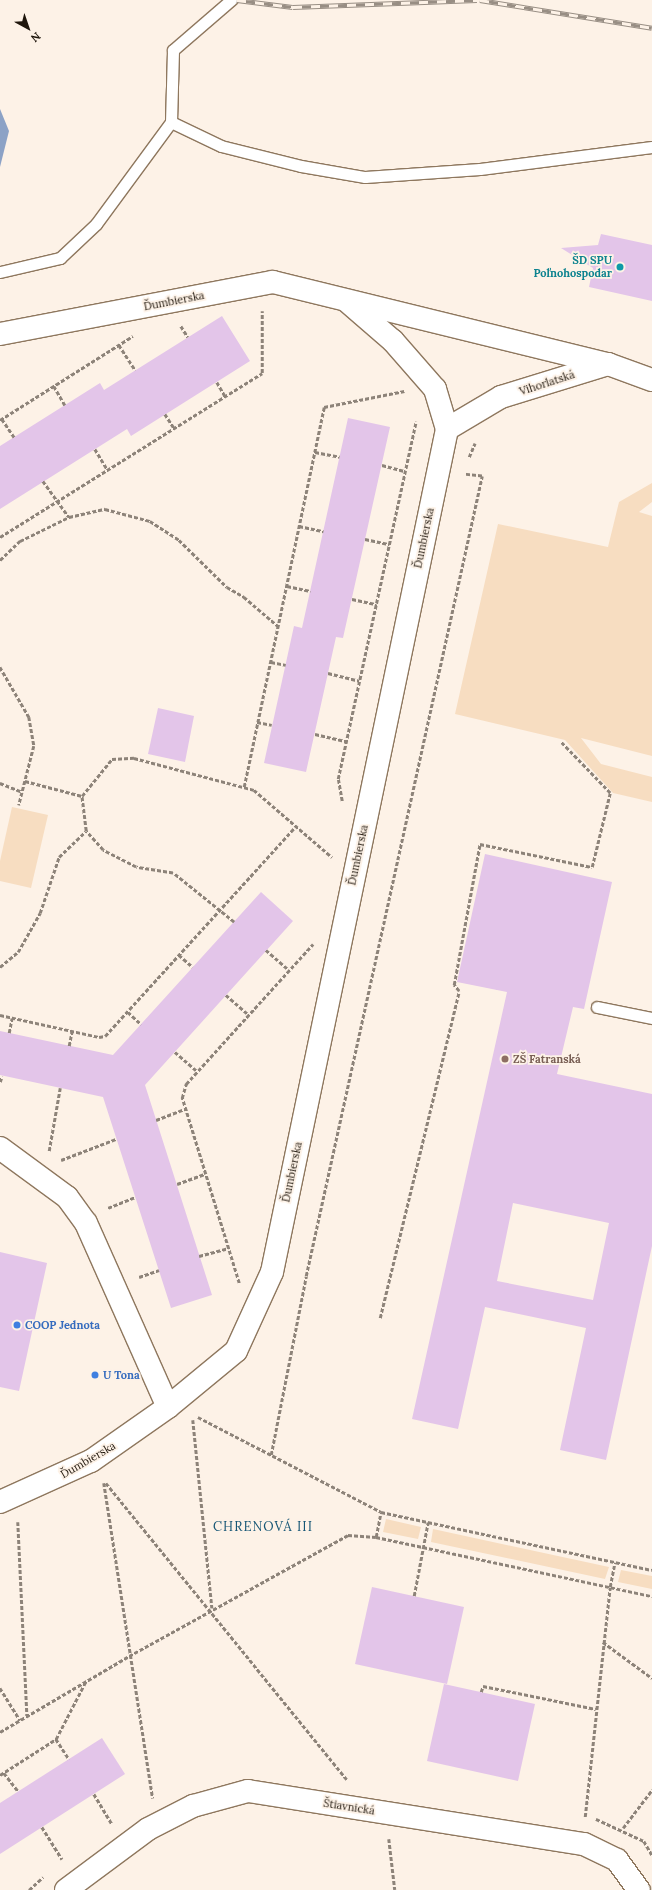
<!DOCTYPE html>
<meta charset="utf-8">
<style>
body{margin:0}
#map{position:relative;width:652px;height:1890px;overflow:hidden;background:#fdf2e7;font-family:Lora,serif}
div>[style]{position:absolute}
.green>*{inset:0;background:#f7ddc1}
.water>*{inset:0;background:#8ca2c6}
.building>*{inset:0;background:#e3c5e9}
.path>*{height:2.5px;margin-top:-1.25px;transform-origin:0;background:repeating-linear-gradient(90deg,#8d8379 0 4px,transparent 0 6px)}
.roads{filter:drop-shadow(1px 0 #8e775e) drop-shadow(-1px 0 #8e775e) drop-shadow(0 1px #8e775e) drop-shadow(0 -1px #8e775e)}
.lane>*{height:11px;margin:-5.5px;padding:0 5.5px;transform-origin:5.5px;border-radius:5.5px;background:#fff}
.street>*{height:22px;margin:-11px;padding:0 11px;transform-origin:11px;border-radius:11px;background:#fff}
.rail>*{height:4.5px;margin-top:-2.25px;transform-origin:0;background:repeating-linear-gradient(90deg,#fdf2e7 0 9px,#988e84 0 18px);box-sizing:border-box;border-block:1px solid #988e84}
.dots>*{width:11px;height:11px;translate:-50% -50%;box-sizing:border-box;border:2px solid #fdf2e7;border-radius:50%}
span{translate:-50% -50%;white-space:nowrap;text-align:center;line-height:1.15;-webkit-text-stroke:3.5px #fdf2e7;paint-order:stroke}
.culture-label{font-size:11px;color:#0d838f;font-weight:700}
.right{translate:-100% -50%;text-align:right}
.street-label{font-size:11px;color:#1f160c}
.education-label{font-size:11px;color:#785e54;font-weight:700}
.left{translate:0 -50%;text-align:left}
.shop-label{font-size:11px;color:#366cbe;font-weight:700}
.quarter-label{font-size:13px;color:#165675;letter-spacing:1px}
.north{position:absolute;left:8px;top:8px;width:40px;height:40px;-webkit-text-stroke:3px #fdf2e7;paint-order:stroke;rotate:140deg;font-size:11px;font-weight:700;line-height:16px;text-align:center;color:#1f160c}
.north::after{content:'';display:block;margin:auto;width:14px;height:18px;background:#1f160c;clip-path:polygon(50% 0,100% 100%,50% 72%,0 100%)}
</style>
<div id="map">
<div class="green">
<i style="clip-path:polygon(652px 483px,652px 502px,639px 512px,652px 516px,652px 756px,581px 738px,601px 764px,652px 777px,652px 802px,613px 793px,565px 740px,455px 714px,498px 524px,608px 547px,619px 502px)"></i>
<i style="clip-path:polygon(12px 807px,48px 815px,31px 888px,0 881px,0 861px)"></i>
<i style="clip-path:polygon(386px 1519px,421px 1527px,418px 1539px,383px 1532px)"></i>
<i style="clip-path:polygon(433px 1529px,609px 1567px,605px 1579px,431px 1542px)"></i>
<i style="clip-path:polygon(621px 1570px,652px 1576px,652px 1589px,618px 1582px)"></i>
</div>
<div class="water">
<i style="clip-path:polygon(0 109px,9px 131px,0 167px)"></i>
</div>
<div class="building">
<i style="clip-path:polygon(601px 234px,652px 245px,652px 301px,589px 287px,593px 268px,561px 248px,598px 245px)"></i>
<i style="clip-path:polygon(222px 316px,250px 361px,131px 436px,127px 429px,0 509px,0 446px,100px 383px,104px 390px)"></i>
<i style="clip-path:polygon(348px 418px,390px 427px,343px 638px,336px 637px,306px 772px,264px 763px,294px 626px,302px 628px)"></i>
<i style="clip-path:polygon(158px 708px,194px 716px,185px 762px,148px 754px)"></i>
<i style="clip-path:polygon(evenodd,485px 854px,612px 882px,584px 1009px,573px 1007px,557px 1074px,652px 1094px,652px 1246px,606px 1460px,560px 1450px,586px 1328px,485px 1307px,458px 1429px,412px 1419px,507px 992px,457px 982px,485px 854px,513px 1203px,609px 1223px,593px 1300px,497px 1281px,513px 1203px)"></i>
<i style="clip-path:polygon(261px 892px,293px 921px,145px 1085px,212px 1295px,171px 1308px,103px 1097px,0 1075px,0 1031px,113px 1055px)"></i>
<i style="clip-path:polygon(0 1252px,47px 1263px,19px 1391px,0 1387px)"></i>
<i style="clip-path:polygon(372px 1587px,464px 1607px,447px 1684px,355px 1664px)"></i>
<i style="clip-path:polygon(444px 1684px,535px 1704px,518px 1781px,427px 1761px)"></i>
<i style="clip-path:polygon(102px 1738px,125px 1774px,0 1854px,0 1803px)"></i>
</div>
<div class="path">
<i style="left:181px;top:326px;width:13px;rotate:58deg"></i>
<i style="left:119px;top:345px;width:30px;rotate:57deg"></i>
<i style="left:217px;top:382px;width:16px;rotate:60deg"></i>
<i style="left:54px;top:386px;width:22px;rotate:60deg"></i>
<i style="left:165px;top:414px;width:17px;rotate:57deg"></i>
<i style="left:2px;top:419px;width:22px;rotate:56deg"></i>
<i style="left:0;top:420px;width:157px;rotate:-32.3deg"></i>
<i style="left:95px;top:449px;width:23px;rotate:59deg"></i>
<i style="left:315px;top:452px;width:25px;rotate:11deg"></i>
<i style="left:469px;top:457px;width:15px;rotate:-67deg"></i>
<i style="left:382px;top:465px;width:24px;rotate:15deg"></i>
<i style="left:43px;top:481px;width:44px;rotate:54.2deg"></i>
<i style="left:299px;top:526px;width:25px;rotate:12deg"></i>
<i style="left:0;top:537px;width:309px;rotate:-32deg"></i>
<i style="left:262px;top:373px;width:62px;rotate:-90deg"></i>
<i style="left:365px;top:539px;width:25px;rotate:12deg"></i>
<i style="left:0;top:560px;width:28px;rotate:-44deg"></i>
<i style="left:20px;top:541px;width:55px;rotate:-26.1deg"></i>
<i style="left:69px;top:517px;width:37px;rotate:-13deg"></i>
<i style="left:105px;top:509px;width:47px;rotate:14.9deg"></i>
<i style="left:150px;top:521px;width:35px;rotate:33deg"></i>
<i style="left:179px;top:540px;width:67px;rotate:44.4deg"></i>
<i style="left:227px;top:587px;width:20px;rotate:30deg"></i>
<i style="left:244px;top:597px;width:45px;rotate:40.5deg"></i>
<i style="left:287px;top:586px;width:24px;rotate:12deg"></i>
<i style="left:352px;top:599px;width:25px;rotate:12deg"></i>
<i style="left:271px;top:662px;width:15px;rotate:11deg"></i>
<i style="left:0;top:667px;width:58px;rotate:59.9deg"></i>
<i style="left:29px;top:717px;width:29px;rotate:80deg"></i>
<i style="left:34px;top:746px;width:61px;rotate:104.3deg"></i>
<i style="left:328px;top:673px;width:32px;rotate:14deg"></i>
<i style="left:257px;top:722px;width:15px;rotate:11deg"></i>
<i style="left:315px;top:734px;width:32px;rotate:13deg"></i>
<i style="left:25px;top:781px;width:59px;rotate:14.7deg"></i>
<i style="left:0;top:783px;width:24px;rotate:22deg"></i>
<i style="left:244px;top:787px;width:388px;rotate:-78.1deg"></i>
<i style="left:324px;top:407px;width:82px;rotate:-11.3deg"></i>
<i style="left:342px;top:801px;width:22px;rotate:-100deg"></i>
<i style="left:338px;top:779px;width:366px;rotate:-77.7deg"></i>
<i style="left:234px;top:922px;width:78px;rotate:-141.2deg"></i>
<i style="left:173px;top:873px;width:37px;rotate:-171deg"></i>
<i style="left:136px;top:867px;width:37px;rotate:-153deg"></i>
<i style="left:103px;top:850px;width:25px;rotate:-132deg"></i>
<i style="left:86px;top:831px;width:35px;rotate:-97deg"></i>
<i style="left:82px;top:796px;width:48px;rotate:-51deg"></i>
<i style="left:112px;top:759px;width:22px;rotate:-3deg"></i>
<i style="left:134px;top:758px;width:124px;rotate:14.9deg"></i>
<i style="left:254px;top:790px;width:103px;rotate:40.7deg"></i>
<i style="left:266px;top:950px;width:30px;rotate:41deg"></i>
<i style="left:179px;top:955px;width:18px;rotate:41deg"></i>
<i style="left:0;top:967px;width:23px;rotate:-40deg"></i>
<i style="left:18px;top:952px;width:45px;rotate:-60.6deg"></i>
<i style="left:40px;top:913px;width:59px;rotate:-71.3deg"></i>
<i style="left:59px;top:857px;width:37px;rotate:-44deg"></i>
<i style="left:226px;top:995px;width:30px;rotate:41deg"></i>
<i style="left:128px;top:1012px;width:18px;rotate:43deg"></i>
<i style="left:0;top:1015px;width:101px;rotate:12.5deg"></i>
<i style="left:99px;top:1037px;width:6px;rotate:-9deg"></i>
<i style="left:105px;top:1036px;width:284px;rotate:-47.7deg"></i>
<i style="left:9px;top:1033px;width:15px;rotate:-79deg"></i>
<i style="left:69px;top:1046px;width:15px;rotate:-79deg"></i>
<i style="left:175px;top:1052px;width:29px;rotate:41deg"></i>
<i style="left:0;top:1082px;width:6px;rotate:-72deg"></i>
<i style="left:156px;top:1120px;width:31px;rotate:-21deg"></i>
<i style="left:49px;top:1151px;width:64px;rotate:-80.1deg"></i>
<i style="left:61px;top:1160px;width:59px;rotate:-20.9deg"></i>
<i style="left:177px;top:1184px;width:30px;rotate:-20deg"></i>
<i style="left:108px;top:1208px;width:29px;rotate:-22deg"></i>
<i style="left:199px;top:1256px;width:30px;rotate:-15deg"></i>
<i style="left:139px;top:1277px;width:21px;rotate:-19deg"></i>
<i style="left:239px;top:1283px;width:194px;rotate:-107.1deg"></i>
<i style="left:182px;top:1098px;width:15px;rotate:-74deg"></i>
<i style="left:186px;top:1084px;width:189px;rotate:-47.8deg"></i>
<i style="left:380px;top:1318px;width:336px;rotate:-76.4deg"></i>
<i style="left:459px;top:991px;width:8px;rotate:-130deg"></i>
<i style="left:454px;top:985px;width:143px;rotate:-79.6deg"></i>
<i style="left:480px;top:844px;width:114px;rotate:11.6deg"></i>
<i style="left:592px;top:867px;width:76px;rotate:-76.3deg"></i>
<i style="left:610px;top:793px;width:71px;rotate:-133.9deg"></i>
<i style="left:198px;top:1417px;width:206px;rotate:27.4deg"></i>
<i style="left:193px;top:1420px;width:189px;rotate:84.2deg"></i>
<i style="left:271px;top:1455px;width:182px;rotate:-78.9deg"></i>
<i style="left:306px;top:1276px;width:819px;rotate:-77.59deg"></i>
<i style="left:482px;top:476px;width:18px;rotate:-174deg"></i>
<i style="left:104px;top:1483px;width:319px;rotate:81.2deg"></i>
<i style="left:106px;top:1483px;width:382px;rotate:50.9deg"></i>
<i style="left:18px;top:1522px;width:194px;rotate:87.3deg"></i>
<i style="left:376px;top:1537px;width:25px;rotate:-79deg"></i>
<i style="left:381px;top:1512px;width:277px;rotate:12.1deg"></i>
<i style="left:414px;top:1596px;width:75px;rotate:-79.3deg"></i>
<i style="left:603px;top:1642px;width:61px;rotate:36.3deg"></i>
<i style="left:0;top:1688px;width:38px;rotate:58deg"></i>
<i style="left:481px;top:1692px;width:6px;rotate:-72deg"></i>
<i style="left:483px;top:1686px;width:115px;rotate:11.5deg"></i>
<i style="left:0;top:1732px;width:150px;rotate:-30.5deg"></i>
<i style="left:129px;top:1656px;width:250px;rotate:-28.9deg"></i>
<i style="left:348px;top:1535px;width:28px;rotate:4deg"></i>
<i style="left:376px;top:1537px;width:282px;rotate:12.1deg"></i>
<i style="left:56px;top:1739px;width:24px;rotate:57deg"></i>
<i style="left:4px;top:1773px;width:23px;rotate:52deg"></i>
<i style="left:0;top:1775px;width:67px;rotate:-32.7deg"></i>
<i style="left:56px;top:1739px;width:65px;rotate:-62.7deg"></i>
<i style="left:94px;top:1794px;width:35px;rotate:59deg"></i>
<i style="left:585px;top:1817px;width:231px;rotate:-83.8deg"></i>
<i style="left:610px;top:1587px;width:25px;rotate:-79deg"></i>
<i style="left:596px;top:1819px;width:53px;rotate:24.6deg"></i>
<i style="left:644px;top:1841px;width:16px;rotate:60deg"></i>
<i style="left:42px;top:1827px;width:38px;rotate:58deg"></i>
<i style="left:623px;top:1828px;width:48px;rotate:-52.7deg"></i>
<i style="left:389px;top:1839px;width:51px;rotate:83.3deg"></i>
<i style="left:29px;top:1890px;width:19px;rotate:-43deg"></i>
</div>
<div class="roads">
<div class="lane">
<i style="left:171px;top:122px;width:55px;rotate:25.6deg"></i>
<i style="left:221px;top:146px;width:82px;rotate:14deg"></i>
<i style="left:301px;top:166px;width:65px;rotate:9.8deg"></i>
<i style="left:365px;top:177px;width:115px;rotate:-4deg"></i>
<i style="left:480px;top:169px;width:173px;rotate:-7.3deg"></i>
<i style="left:0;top:272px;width:62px;rotate:-13.1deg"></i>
<i style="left:60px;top:258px;width:50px;rotate:-43.4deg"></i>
<i style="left:96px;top:224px;width:127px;rotate:-53.7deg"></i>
<i style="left:171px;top:122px;width:72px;rotate:-88.4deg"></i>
<i style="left:173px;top:50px;width:77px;rotate:-40.8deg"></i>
<i style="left:597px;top:1007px;width:56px;rotate:11.3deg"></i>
</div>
<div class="street">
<i style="left:0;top:334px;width:278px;rotate:-10.8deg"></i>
<i style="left:273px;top:282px;width:345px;rotate:13.8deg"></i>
<i style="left:447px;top:429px;width:63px;rotate:-30.7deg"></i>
<i style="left:501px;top:397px;width:112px;rotate:-17.1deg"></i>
<i style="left:608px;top:364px;width:47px;rotate:20deg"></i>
<i style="left:0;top:1148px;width:83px;rotate:36.2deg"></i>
<i style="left:67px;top:1197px;width:32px;rotate:54deg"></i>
<i style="left:86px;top:1223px;width:201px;rotate:66deg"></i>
<i style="left:0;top:1502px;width:100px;rotate:-24.3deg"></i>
<i style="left:91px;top:1461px;width:94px;rotate:-35deg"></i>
<i style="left:168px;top:1407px;width:88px;rotate:-39.5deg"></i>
<i style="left:236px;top:1351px;width:87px;rotate:-65.5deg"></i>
<i style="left:272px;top:1272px;width:861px;rotate:-78.27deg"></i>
<i style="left:447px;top:429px;width:42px;rotate:-106.7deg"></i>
<i style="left:435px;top:389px;width:64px;rotate:-131.2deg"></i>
<i style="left:393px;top:341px;width:60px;rotate:-139.1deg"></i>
<i style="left:66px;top:1890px;width:102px;rotate:-36.6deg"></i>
<i style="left:148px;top:1829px;width:51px;rotate:-27.1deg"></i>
<i style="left:193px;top:1806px;width:57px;rotate:-15.3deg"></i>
<i style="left:248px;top:1791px;width:340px;rotate:9deg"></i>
<i style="left:584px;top:1844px;width:37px;rotate:26deg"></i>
<i style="left:617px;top:1860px;width:37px;rotate:54deg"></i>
</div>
</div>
<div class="rail">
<i style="left:237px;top:0;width:56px;rotate:7.1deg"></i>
<i style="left:293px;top:7px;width:184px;rotate:-2.2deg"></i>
<i style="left:480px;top:0;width:174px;rotate:9.2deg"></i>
</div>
<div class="dots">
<i style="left:620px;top:267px;background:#0f9aa8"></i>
<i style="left:505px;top:1059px;background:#8d6e63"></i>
<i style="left:17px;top:1325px;background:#3f7fe0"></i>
<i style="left:95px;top:1375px;background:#3f7fe0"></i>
</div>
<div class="culture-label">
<span class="right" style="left:612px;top:267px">ŠD SPU<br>Poľnohospodar</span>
</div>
<div class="street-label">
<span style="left:174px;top:301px;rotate:-11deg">Ďumbierska</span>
<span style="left:547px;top:383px;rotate:-18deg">Vihorlatská</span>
<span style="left:424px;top:538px;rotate:-78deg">Ďumbierska</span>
<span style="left:358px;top:855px;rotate:-78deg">Ďumbierska</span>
<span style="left:292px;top:1172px;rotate:-78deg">Ďumbierska</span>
<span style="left:88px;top:1460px;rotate:-30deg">Ďumbierska</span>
<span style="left:349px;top:1807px;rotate:9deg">Štiavnická</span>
</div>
<div class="education-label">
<span class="left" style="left:513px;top:1059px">ZŠ Fatranská</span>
</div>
<div class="shop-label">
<span class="left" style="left:25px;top:1325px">COOP Jednota</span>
<span class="left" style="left:103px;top:1375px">U Tona</span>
</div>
<div class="quarter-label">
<span style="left:263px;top:1527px">CHRENOVÁ III</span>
</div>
<div class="north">N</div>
</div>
